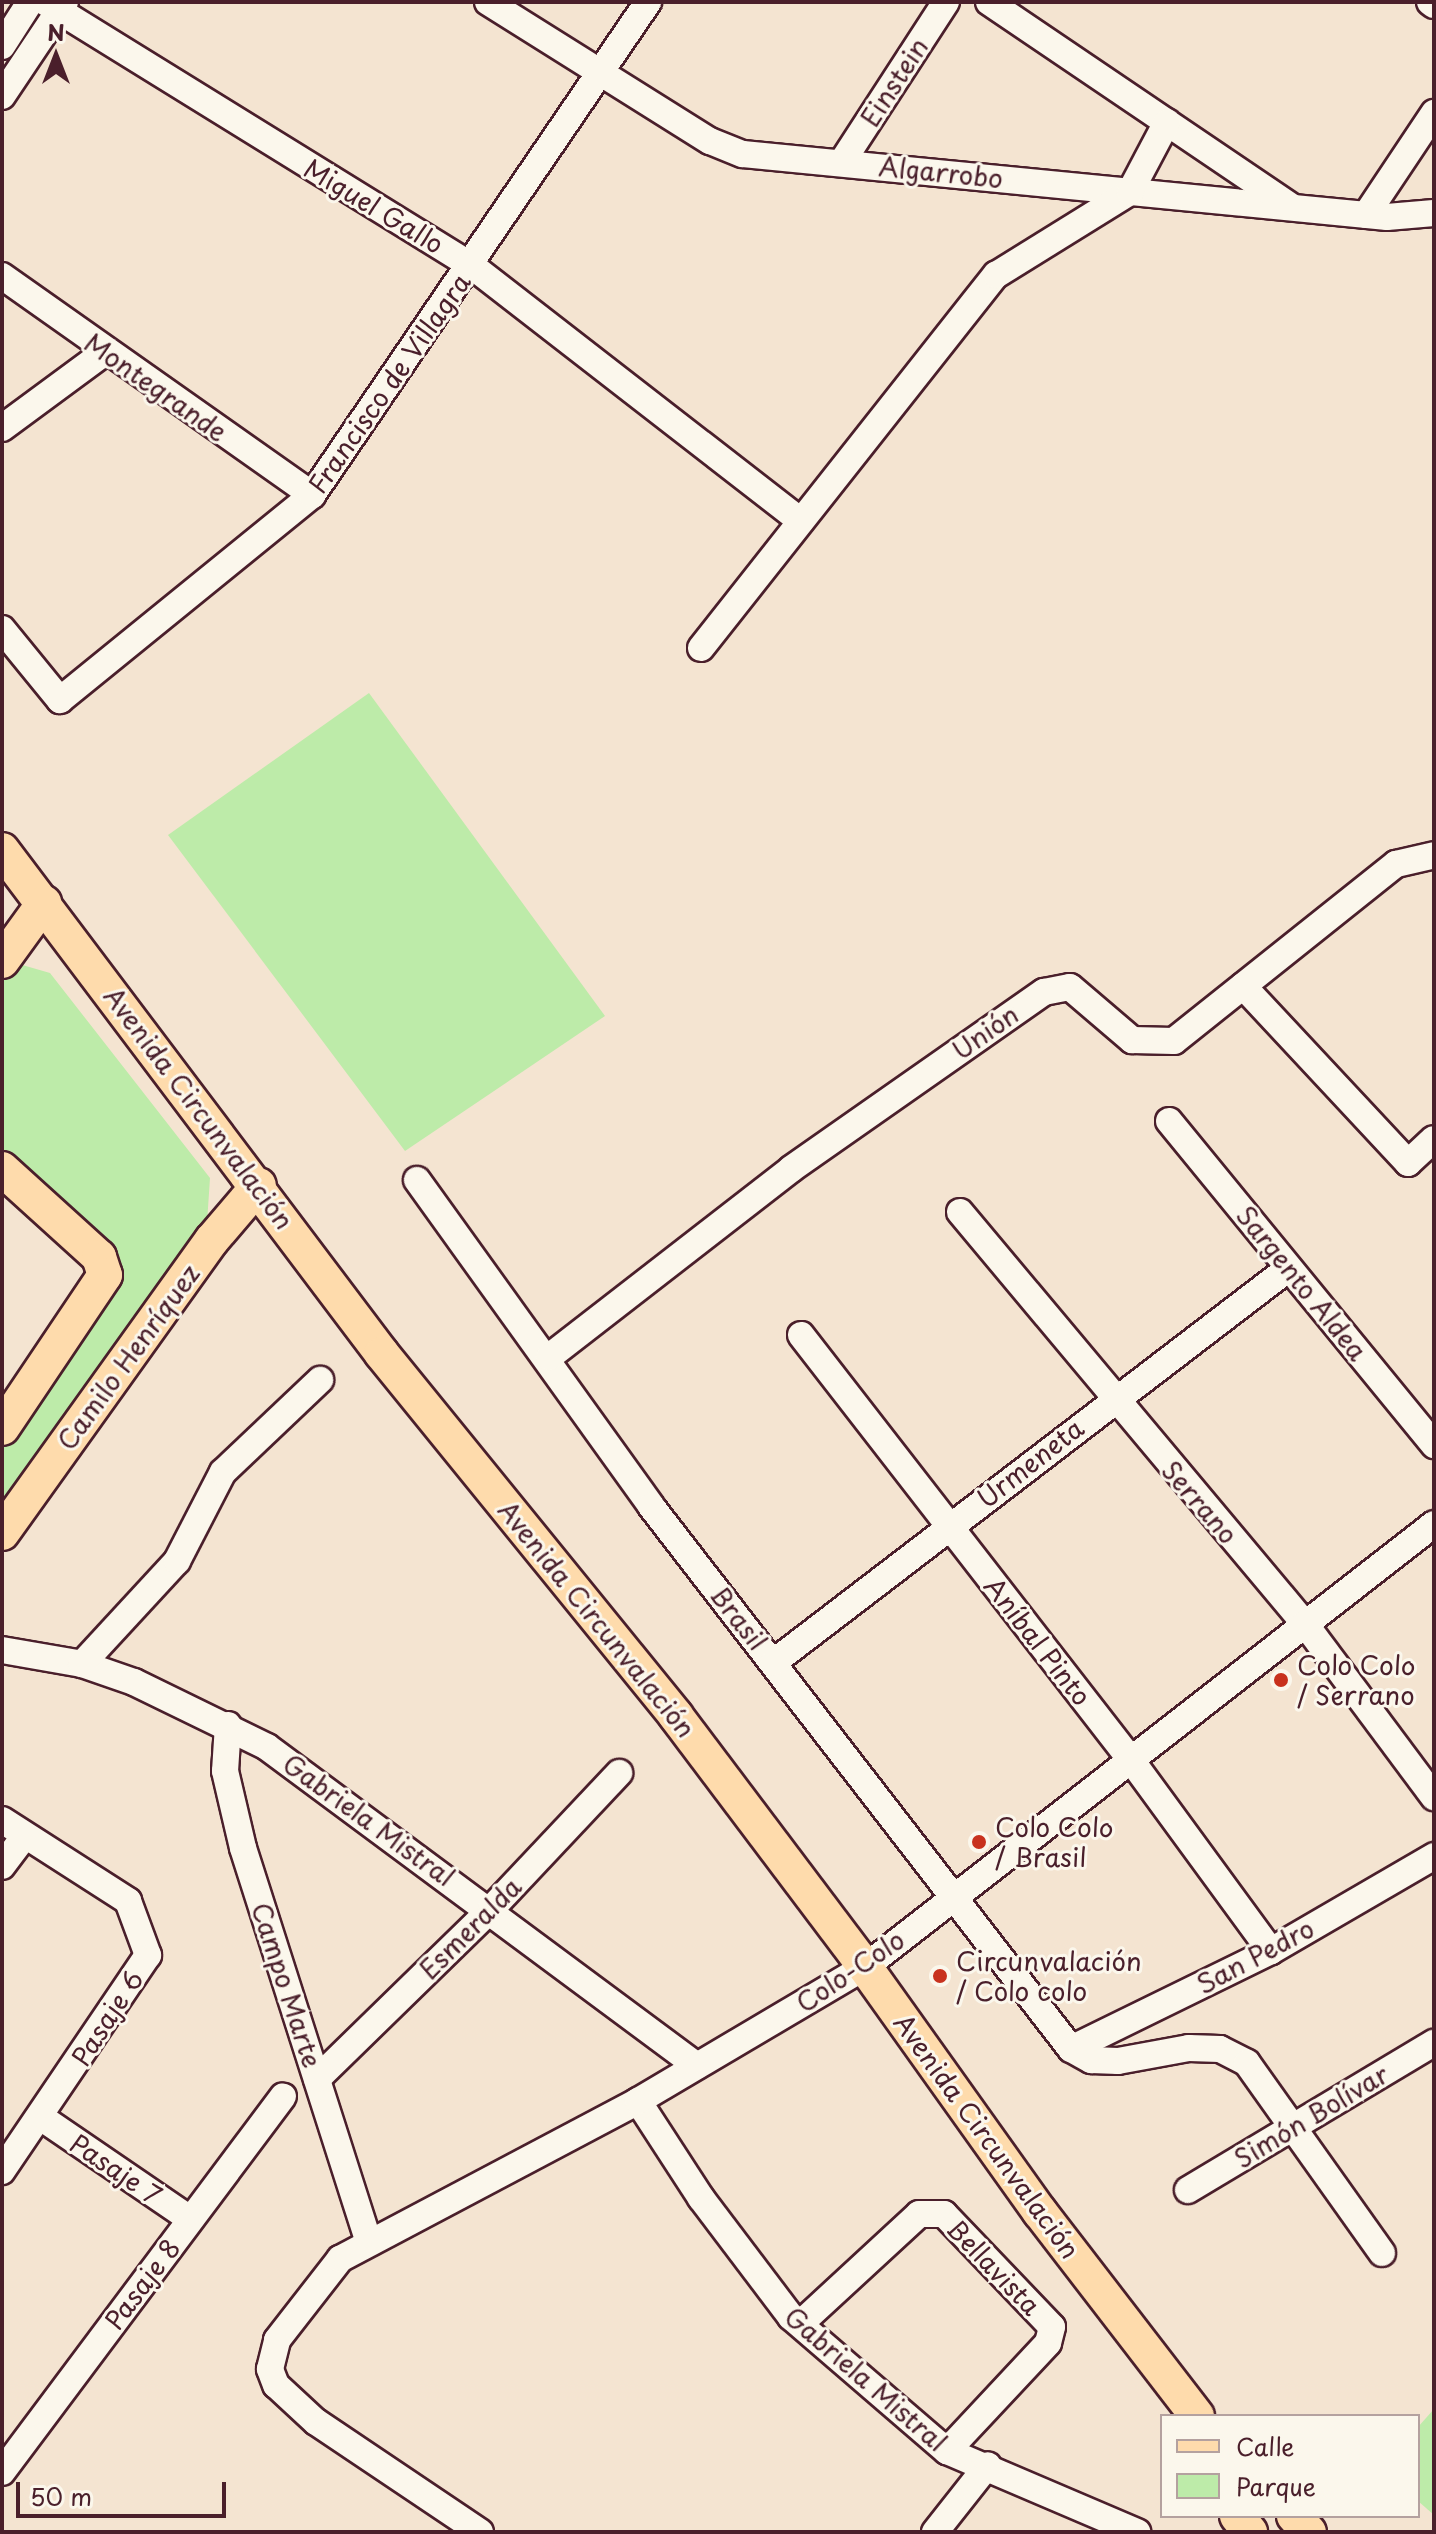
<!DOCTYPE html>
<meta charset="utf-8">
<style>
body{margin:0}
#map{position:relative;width:1436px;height:2534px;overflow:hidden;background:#f4e4d1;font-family:"Playpen Sans",sans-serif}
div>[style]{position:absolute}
.green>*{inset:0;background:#bdeba9}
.roads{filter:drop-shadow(2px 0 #4a1f2b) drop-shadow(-2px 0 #4a1f2b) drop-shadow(0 2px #4a1f2b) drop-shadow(0 -2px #4a1f2b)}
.minor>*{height:26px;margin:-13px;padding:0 13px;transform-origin:13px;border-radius:13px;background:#fbf7ec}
.major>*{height:34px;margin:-17px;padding:0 17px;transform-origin:17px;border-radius:17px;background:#fedbac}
.dots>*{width:22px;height:22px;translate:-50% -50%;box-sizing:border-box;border:4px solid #fbf7ec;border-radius:50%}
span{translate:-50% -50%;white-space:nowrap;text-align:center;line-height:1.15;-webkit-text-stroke:6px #fbf7ec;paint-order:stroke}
.street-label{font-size:26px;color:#4a1f2b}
.poi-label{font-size:26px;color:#4a1f2b}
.left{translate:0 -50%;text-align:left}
.frame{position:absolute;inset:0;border:4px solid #4a1f2b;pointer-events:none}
.legend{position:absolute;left:1160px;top:2414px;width:260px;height:104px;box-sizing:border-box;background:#fbf7ec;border:2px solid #b4a19f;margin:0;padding:10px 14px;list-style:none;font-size:24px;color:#4a1f2b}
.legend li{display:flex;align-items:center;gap:16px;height:40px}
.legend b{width:40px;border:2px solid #b4a19f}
.north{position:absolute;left:16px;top:16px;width:80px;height:80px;-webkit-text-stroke:6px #fbf7ec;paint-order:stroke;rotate:0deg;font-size:22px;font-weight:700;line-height:32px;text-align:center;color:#4a1f2b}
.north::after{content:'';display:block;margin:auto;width:28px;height:36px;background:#4a1f2b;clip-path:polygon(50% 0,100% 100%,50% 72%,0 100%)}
.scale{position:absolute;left:16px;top:2482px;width:210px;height:36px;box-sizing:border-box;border:4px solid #4a1f2b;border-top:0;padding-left:10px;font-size:24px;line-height:28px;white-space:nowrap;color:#4a1f2b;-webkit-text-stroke:6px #fbf7ec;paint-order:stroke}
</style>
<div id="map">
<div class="green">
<i style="clip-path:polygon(369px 693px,605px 1016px,405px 1151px,168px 835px)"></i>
<i style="clip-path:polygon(12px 962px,50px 973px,210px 1178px,206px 1238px,2px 1521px,2px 1438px,111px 1282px,2px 1160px,2px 975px)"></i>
<i style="clip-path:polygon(1434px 2409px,1434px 2515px,1418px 2501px,1418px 2427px)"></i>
</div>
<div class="roads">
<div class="minor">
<i style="left:45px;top:2px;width:502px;rotate:31.73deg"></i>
<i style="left:472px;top:266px;width:416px;rotate:37.8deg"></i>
<i style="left:488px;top:2px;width:262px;rotate:32.1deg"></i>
<i style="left:710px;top:141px;width:35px;rotate:22deg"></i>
<i style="left:743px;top:154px;width:647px;rotate:5.59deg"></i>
<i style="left:1387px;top:217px;width:47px;rotate:-4.9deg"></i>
<i style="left:989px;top:2px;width:364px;rotate:34.1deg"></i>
<i style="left:1430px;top:2px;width:5px;rotate:37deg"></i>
<i style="left:2px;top:46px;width:52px;rotate:-57.5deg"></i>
<i style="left:2px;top:96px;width:113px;rotate:-56.2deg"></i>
<i style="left:842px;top:162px;width:191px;rotate:-57deg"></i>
<i style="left:1366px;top:215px;width:123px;rotate:-56.3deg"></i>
<i style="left:2px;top:276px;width:380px;rotate:35.2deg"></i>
<i style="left:2px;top:428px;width:128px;rotate:-36.4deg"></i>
<i style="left:2px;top:629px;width:92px;rotate:50.8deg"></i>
<i style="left:60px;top:700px;width:325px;rotate:-39.1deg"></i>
<i style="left:312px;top:495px;width:597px;rotate:-55.72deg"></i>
<i style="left:701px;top:648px;width:476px;rotate:-51.7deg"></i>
<i style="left:996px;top:275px;width:158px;rotate:-31.8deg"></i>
<i style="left:1130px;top:192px;width:79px;rotate:-62.1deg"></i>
<i style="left:1243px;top:986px;width:242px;rotate:47deg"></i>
<i style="left:1408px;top:1163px;width:35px;rotate:-43deg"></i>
<i style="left:1169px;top:1121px;width:419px;rotate:50.7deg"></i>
<i style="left:417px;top:1180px;width:401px;rotate:54.3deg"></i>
<i style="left:651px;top:1506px;width:686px;rotate:52.28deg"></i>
<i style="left:1071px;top:2049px;width:23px;rotate:29deg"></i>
<i style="left:1091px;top:2060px;width:27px;rotate:2deg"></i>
<i style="left:1118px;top:2061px;width:72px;rotate:-10.4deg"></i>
<i style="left:1189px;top:2048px;width:31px;rotate:2deg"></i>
<i style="left:1220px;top:2049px;width:30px;rotate:27deg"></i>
<i style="left:1247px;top:2063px;width:233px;rotate:54.6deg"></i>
<i style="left:960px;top:1212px;width:537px;rotate:50.06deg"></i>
<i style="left:1305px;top:1624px;width:216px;rotate:53.3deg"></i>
<i style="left:801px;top:1335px;width:538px;rotate:52.17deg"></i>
<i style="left:1131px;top:1760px;width:237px;rotate:53.8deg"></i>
<i style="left:549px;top:1357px;width:306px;rotate:-37.8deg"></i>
<i style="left:791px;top:1169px;width:309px;rotate:-35deg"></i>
<i style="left:1044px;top:992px;width:26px;rotate:-11deg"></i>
<i style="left:1070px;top:987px;width:82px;rotate:40.5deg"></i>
<i style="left:1132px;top:1040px;width:42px;rotate:1.4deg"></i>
<i style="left:1174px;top:1041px;width:284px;rotate:-38.6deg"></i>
<i style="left:1396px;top:864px;width:39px;rotate:-13deg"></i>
<i style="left:2px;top:1650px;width:81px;rotate:9.9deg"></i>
<i style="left:82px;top:1664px;width:55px;rotate:19.1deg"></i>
<i style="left:134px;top:1682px;width:148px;rotate:26deg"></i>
<i style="left:267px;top:1747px;width:535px;rotate:36.57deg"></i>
<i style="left:774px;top:1662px;width:648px;rotate:-37.42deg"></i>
<i style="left:82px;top:1664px;width:140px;rotate:-47.3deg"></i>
<i style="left:177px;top:1561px;width:100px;rotate:-62.7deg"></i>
<i style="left:223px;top:1472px;width:134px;rotate:-43.5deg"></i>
<i style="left:228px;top:1725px;width:46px;rotate:93.7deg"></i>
<i style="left:225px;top:1771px;width:79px;rotate:76.8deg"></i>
<i style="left:243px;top:1848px;width:414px;rotate:72.3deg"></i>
<i style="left:2px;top:1820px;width:150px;rotate:32.7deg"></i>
<i style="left:128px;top:1901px;width:58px;rotate:69.7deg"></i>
<i style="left:148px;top:1955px;width:261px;rotate:124.1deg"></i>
<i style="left:2px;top:1866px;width:36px;rotate:-53deg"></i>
<i style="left:1071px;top:2049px;width:223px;rotate:-26.1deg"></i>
<i style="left:1271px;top:1951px;width:189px;rotate:-30.2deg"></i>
<i style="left:317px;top:2079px;width:243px;rotate:-44.3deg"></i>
<i style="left:491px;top:1909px;width:187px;rotate:-46.7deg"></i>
<i style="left:638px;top:2101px;width:116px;rotate:57deg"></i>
<i style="left:701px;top:2198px;width:149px;rotate:52.9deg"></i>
<i style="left:791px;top:2317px;width:206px;rotate:40.7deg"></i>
<i style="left:947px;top:2451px;width:207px;rotate:23.1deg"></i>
<i style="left:42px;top:2118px;width:179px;rotate:34.3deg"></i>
<i style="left:1188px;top:2190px;width:287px;rotate:-30.9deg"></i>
<i style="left:800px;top:2324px;width:162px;rotate:-42.7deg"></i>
<i style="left:919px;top:2214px;width:25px"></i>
<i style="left:944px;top:2214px;width:156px;rotate:46.3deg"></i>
<i style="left:1052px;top:2327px;width:16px;rotate:104deg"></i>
<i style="left:1048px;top:2343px;width:148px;rotate:133.1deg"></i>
<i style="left:2px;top:2472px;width:469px;rotate:-53.2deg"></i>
<i style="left:480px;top:2532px;width:197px;rotate:-146.1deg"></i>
<i style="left:316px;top:2422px;width:54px;rotate:-137.2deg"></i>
<i style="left:276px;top:2385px;width:17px;rotate:-111deg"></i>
<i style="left:270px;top:2369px;width:30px;rotate:-76deg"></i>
<i style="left:277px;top:2340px;width:103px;rotate:-52.1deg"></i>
<i style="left:340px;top:2259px;width:337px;rotate:-27.9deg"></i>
<i style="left:638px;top:2101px;width:264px;rotate:-30.6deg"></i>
<i style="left:865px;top:1967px;width:721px;rotate:-37.9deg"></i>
<i style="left:935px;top:2532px;width:85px;rotate:-51.7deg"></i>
</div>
<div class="major">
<i style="left:2px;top:850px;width:631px;rotate:52.98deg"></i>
<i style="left:382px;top:1354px;width:466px;rotate:50.9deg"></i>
<i style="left:676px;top:1716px;width:314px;rotate:53deg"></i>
<i style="left:865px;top:1967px;width:301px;rotate:54.5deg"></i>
<i style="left:1040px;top:2212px;width:257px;rotate:52.4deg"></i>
<i style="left:2px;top:961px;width:72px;rotate:-54.1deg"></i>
<i style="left:2px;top:1169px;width:131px;rotate:42.2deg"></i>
<i style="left:99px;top:1257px;width:19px;rotate:72deg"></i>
<i style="left:105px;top:1275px;width:184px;rotate:123.9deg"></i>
<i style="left:2px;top:1533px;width:360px;rotate:-54.4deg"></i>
<i style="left:212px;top:1240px;width:72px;rotate:-49.5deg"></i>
<i style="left:1237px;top:2516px;width:21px;rotate:51deg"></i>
<i style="left:1294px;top:2516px;width:22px;rotate:47deg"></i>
</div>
</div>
<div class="dots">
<i style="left:1281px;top:1680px;background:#c8321e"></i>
<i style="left:979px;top:1842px;background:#c8321e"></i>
<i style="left:940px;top:1976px;background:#c8321e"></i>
</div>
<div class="street-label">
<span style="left:894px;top:82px;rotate:-57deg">Einstein</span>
<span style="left:941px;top:172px;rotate:6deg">Algarrobo</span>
<span style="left:374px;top:206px;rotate:31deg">Miguel Gallo</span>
<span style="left:389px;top:383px;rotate:-55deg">Francisco de Villagra</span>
<span style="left:156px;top:387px;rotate:35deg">Montegrande</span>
<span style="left:985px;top:1032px;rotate:-35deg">Unión</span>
<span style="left:199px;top:1108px;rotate:53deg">Avenida Circunvalación</span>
<span style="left:1302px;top:1283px;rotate:51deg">Sargento Aldea</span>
<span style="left:128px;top:1357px;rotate:-54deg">Camilo Henríquez</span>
<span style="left:1030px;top:1463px;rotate:-38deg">Urmeneta</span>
<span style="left:1200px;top:1502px;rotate:49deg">Serrano</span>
<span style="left:739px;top:1618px;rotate:52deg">Brasil</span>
<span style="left:597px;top:1619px;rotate:51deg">Avenida Circunvalación</span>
<span style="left:1038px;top:1641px;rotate:52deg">Aníbal Pinto</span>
<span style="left:369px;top:1820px;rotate:36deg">Gabriela Mistral</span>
<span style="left:470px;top:1928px;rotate:-45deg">Esmeralda</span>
<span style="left:1255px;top:1956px;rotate:-28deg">San Pedro</span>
<span style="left:850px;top:1971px;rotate:-34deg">Colo-Colo</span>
<span style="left:287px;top:1985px;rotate:72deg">Campo Marte</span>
<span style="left:107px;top:2018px;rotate:-57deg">Pasaje 6</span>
<span style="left:1311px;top:2116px;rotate:-31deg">Simón Bolívar</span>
<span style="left:987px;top:2136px;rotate:54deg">Avenida Circunvalación</span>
<span style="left:116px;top:2169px;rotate:34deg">Pasaje 7</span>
<span style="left:994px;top:2267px;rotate:46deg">Bellavista</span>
<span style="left:142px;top:2284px;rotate:-53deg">Pasaje 8</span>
<span style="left:866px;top:2379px;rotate:41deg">Gabriela Mistral</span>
</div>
<div class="poi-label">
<span class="left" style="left:1297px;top:1680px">Colo Colo<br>/ Serrano</span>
<span class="left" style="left:995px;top:1842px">Colo Colo<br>/ Brasil</span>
<span class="left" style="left:956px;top:1976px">Circunvalación<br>/ Colo colo</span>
</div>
<div class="frame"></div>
<ul class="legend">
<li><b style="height:10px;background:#fedbac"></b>Calle</li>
<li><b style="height:22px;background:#bdeba9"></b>Parque</li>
</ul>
<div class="north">N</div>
<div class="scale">50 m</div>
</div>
